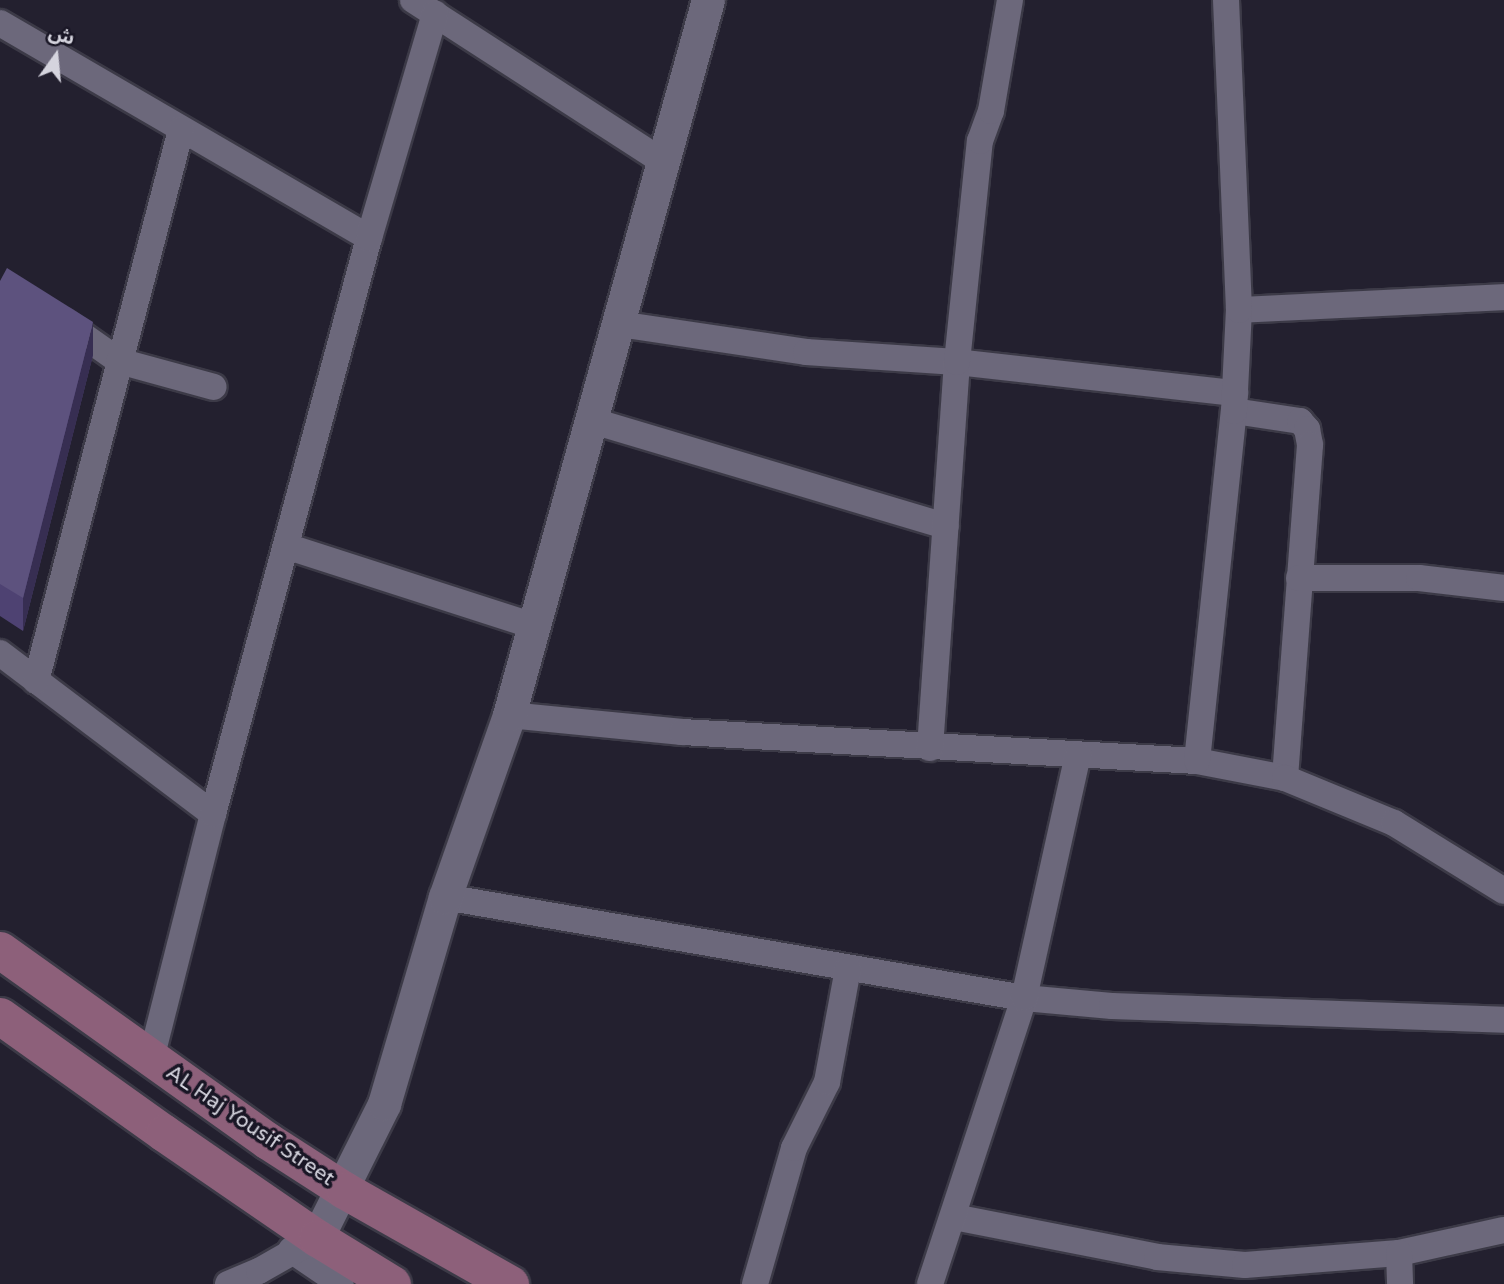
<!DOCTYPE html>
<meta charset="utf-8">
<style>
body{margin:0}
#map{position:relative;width:1504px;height:1284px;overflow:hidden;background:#23202f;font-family:"Varela Round","Noto Sans Arabic",sans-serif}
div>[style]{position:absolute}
.roads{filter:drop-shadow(2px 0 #3c3a47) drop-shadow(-2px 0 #3c3a47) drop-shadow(0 2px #3c3a47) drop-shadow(0 -2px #3c3a47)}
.minor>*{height:26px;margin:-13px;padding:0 13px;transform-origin:13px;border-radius:13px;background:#6c687b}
.tertiary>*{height:33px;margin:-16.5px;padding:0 16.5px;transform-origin:16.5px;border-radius:16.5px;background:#6c687b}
.secondary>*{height:37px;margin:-18.5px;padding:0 18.5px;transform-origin:18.5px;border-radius:18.5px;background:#8d607a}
.wall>*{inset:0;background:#4e4272}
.shaded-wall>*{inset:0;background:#372e52}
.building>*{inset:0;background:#5d527e}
span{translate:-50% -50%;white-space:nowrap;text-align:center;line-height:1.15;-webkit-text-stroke:7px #191625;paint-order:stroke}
.street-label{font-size:21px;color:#d5d4de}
.north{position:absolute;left:21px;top:21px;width:70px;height:70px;-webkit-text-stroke:5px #191625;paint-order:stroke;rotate:15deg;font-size:19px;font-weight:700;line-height:28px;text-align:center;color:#d5d4de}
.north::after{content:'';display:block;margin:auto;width:24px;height:32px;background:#d5d4de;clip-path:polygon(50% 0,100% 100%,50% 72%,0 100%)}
</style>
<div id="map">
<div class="roads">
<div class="minor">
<i style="left:413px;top:0;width:298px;rotate:32.9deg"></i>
<i style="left:0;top:23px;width:427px;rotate:30.2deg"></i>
<i style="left:1239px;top:310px;width:265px;rotate:-2.8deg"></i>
<i style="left:64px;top:322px;width:67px;rotate:35.3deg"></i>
<i style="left:119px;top:361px;width:98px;rotate:15.3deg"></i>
<i style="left:619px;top:324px;width:189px;rotate:8.5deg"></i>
<i style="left:806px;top:352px;width:151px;rotate:3.8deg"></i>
<i style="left:957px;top:362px;width:280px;rotate:6.4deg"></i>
<i style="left:1234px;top:411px;width:67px;rotate:8.6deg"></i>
<i style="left:1300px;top:421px;width:11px;rotate:49deg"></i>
<i style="left:1307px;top:429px;width:16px;rotate:79deg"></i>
<i style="left:1310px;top:445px;width:334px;rotate:94.3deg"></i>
<i style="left:593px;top:421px;width:368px;rotate:16.6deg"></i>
<i style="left:286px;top:546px;width:261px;rotate:17.9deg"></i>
<i style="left:1299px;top:578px;width:120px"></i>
<i style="left:1419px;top:578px;width:86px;rotate:6.7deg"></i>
<i style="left:0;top:653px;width:267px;rotate:37.1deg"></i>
<i style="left:36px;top:681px;width:570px;rotate:-75.26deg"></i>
<i style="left:509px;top:715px;width:174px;rotate:5.6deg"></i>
<i style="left:682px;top:732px;width:516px;rotate:3.22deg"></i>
<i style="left:1197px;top:761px;width:90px;rotate:10.9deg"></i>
<i style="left:1285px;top:778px;width:118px;rotate:22.4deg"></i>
<i style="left:1394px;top:823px;width:129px;rotate:31.7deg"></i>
<i style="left:930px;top:748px;width:387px;rotate:-86deg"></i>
<i style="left:957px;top:362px;width:222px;rotate:-84.1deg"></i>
<i style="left:980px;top:141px;width:32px;rotate:-70deg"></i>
<i style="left:991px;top:111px;width:113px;rotate:-80.3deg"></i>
<i style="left:1197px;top:761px;width:352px;rotate:-84deg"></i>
<i style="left:1234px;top:411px;width:101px;rotate:-87.2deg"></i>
<i style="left:1239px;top:310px;width:310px;rotate:-92.4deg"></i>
<i style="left:445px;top:897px;width:588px;rotate:9.9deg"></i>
<i style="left:1024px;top:998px;width:88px;rotate:5.2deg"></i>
<i style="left:1112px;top:1006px;width:392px;rotate:2deg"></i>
<i style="left:151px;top:1059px;width:253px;rotate:-75.8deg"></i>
<i style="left:213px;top:814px;width:597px;rotate:-74.85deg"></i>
<i style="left:369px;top:238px;width:234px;rotate:-73.6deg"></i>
<i style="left:954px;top:1217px;width:207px;rotate:11.1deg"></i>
<i style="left:1157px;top:1257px;width:88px;rotate:5.2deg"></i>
<i style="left:1245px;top:1265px;width:154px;rotate:-4.5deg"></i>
<i style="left:1399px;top:1253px;width:107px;rotate:-12.4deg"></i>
<i style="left:291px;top:1250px;width:60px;rotate:34.2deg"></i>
<i style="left:1399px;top:1253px;width:31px;rotate:88deg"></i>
<i style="left:228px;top:1284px;width:34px;rotate:-23deg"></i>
<i style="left:259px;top:1271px;width:67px;rotate:-29.6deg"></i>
<i style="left:755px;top:1284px;width:141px;rotate:-74deg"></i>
<i style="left:794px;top:1148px;width:74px;rotate:-63.4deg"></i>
<i style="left:827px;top:1082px;width:115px;rotate:-79.5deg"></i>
<i style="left:930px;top:1284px;width:301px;rotate:-71.8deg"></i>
<i style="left:1024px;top:998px;width:249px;rotate:-77.5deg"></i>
</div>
<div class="tertiary">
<i style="left:317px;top:1238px;width:150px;rotate:-63.4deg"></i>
<i style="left:384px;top:1104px;width:216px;rotate:-73.6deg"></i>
<i style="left:445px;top:897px;width:193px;rotate:-70.6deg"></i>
<i style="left:509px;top:715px;width:742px;rotate:-74.45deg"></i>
</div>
<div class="secondary">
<i style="left:0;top:950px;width:329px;rotate:35.5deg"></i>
<i style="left:268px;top:1141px;width:90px;rotate:32.8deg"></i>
<i style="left:344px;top:1190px;width:191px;rotate:29.5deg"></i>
<i style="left:0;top:1016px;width:201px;rotate:35.5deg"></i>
<i style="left:164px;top:1133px;width:186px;rotate:34.5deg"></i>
<i style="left:317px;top:1238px;width:88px;rotate:31.5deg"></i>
</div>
</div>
<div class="wall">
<i style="clip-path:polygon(0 281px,93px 355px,23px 631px,0 616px)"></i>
</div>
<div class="shaded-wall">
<i style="clip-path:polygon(93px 322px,93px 355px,23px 631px,23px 598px)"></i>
</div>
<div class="building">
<i style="clip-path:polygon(7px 268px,93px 322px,23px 598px,0 584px,0 281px)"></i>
</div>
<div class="street-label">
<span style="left:250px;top:1126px;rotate:34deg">AL Haj Yousif Street</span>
</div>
<div class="north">ش</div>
</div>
